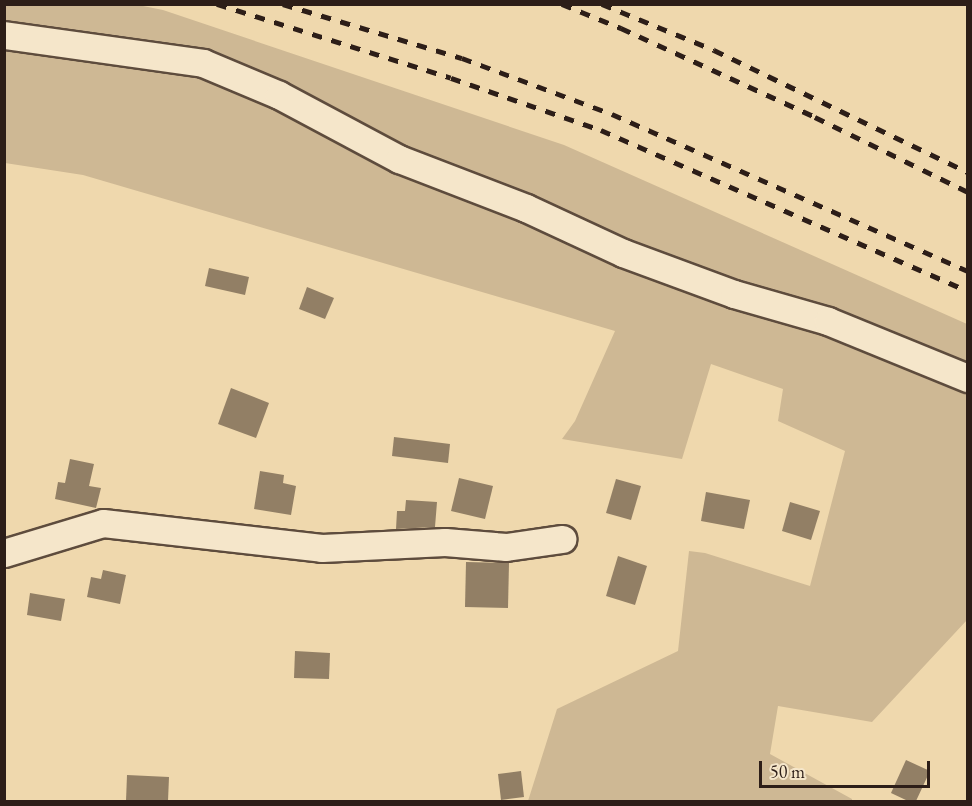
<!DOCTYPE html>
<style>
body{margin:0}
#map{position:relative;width:972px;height:806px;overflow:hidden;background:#efd8ad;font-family:"EB Garamond",serif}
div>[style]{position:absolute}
.green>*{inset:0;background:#ceb894}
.building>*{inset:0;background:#927f65}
.roads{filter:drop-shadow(2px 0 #5e4c3d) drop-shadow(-2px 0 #5e4c3d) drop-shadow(0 2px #5e4c3d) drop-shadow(0 -2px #5e4c3d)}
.minor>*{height:27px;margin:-13.5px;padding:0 13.5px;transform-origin:13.5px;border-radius:13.5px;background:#f5e6ca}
.rail>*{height:4.5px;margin-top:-2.25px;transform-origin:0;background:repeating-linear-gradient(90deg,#2d1e18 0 10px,transparent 0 20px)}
span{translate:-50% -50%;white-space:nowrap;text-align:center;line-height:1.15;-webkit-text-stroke:4.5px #f5e6ca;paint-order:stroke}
.frame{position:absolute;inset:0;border:6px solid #2d1e18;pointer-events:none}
.scale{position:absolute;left:759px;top:761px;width:171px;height:27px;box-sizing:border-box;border:3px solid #2d1e18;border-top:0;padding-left:8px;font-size:18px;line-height:21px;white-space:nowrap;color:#2d1e18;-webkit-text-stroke:4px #f5e6ca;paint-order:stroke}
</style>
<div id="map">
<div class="green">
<i style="clip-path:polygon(5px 5px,138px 5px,163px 10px,564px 145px,967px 324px,967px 620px,872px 722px,778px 706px,770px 754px,852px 799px,852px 801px,528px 801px,557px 709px,678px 651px,689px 551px,705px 553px,810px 586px,845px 451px,778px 421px,783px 389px,711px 364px,682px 459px,562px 439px,575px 421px,615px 331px,83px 175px,5px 163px)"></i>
</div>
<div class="building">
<i style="clip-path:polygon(209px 268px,249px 277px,245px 295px,205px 286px)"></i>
<i style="clip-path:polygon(307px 287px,334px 298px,325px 319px,299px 309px)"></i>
<i style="clip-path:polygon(231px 388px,269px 403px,256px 438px,218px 424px)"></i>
<i style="clip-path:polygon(394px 437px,450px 444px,448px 463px,392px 456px)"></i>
<i style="clip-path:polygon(70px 459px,94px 464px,89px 486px,101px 488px,96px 508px,55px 499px,58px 482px,65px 483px)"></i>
<i style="clip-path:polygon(260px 471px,284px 475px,283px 483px,296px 486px,291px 515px,254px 509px)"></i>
<i style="clip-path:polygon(459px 478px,493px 486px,485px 519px,451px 511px)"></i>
<i style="clip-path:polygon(616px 479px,641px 486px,631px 520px,606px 513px)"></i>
<i style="clip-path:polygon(706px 492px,750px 500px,744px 529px,701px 521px)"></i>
<i style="clip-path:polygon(406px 500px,437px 502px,435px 527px,396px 529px,397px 511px,405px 511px)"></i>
<i style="clip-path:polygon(790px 502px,820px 511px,811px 540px,782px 531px)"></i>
<i style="clip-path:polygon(618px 556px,647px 566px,635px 605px,606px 596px)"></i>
<i style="clip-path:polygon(466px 562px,509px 563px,508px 608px,465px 607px)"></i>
<i style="clip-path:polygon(103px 570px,126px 575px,120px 604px,87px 597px,91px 577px,101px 579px)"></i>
<i style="clip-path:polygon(30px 593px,65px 599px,61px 621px,27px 615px)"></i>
<i style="clip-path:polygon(295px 651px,330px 653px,329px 679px,294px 678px)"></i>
<i style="clip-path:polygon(906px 760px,930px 771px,916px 801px,908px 801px,891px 793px)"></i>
<i style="clip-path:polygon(521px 771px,524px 797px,501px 800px,498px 774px)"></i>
<i style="clip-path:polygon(127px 775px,169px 777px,168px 801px,126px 801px)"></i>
</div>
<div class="roads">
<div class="minor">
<i style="left:4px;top:35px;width:201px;rotate:8deg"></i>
<i style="left:203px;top:63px;width:82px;rotate:22.8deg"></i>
<i style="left:279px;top:95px;width:136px;rotate:28.1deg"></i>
<i style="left:399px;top:159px;width:136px;rotate:21.1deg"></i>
<i style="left:526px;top:208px;width:107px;rotate:24.9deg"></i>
<i style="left:623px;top:253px;width:118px;rotate:20.3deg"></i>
<i style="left:734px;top:294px;width:98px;rotate:16deg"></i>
<i style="left:828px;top:321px;width:151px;rotate:22.2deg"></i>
<i style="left:4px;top:553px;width:103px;rotate:-16.9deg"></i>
<i style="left:103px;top:523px;width:220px;rotate:6.5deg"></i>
<i style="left:322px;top:548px;width:123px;rotate:-2.8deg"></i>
<i style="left:445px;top:542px;width:61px;rotate:4.7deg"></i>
<i style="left:506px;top:547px;width:57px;rotate:-8.1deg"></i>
</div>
</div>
<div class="rail">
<i style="left:217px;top:4px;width:245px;rotate:17.5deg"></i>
<i style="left:451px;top:78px;width:159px;rotate:19.1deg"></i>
<i style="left:601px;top:130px;width:401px;rotate:23.7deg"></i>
<i style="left:283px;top:4px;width:187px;rotate:16.8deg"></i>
<i style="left:462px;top:58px;width:160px;rotate:20.5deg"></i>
<i style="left:612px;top:114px;width:389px;rotate:23.8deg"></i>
<i style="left:562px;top:4px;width:64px;rotate:22.1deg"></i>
<i style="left:621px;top:28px;width:213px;rotate:24.6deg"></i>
<i style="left:815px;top:117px;width:170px;rotate:26.1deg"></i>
<i style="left:602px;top:4px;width:121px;rotate:22.3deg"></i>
<i style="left:714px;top:50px;width:282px;rotate:25.7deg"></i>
</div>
<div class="frame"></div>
<div class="scale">50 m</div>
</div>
